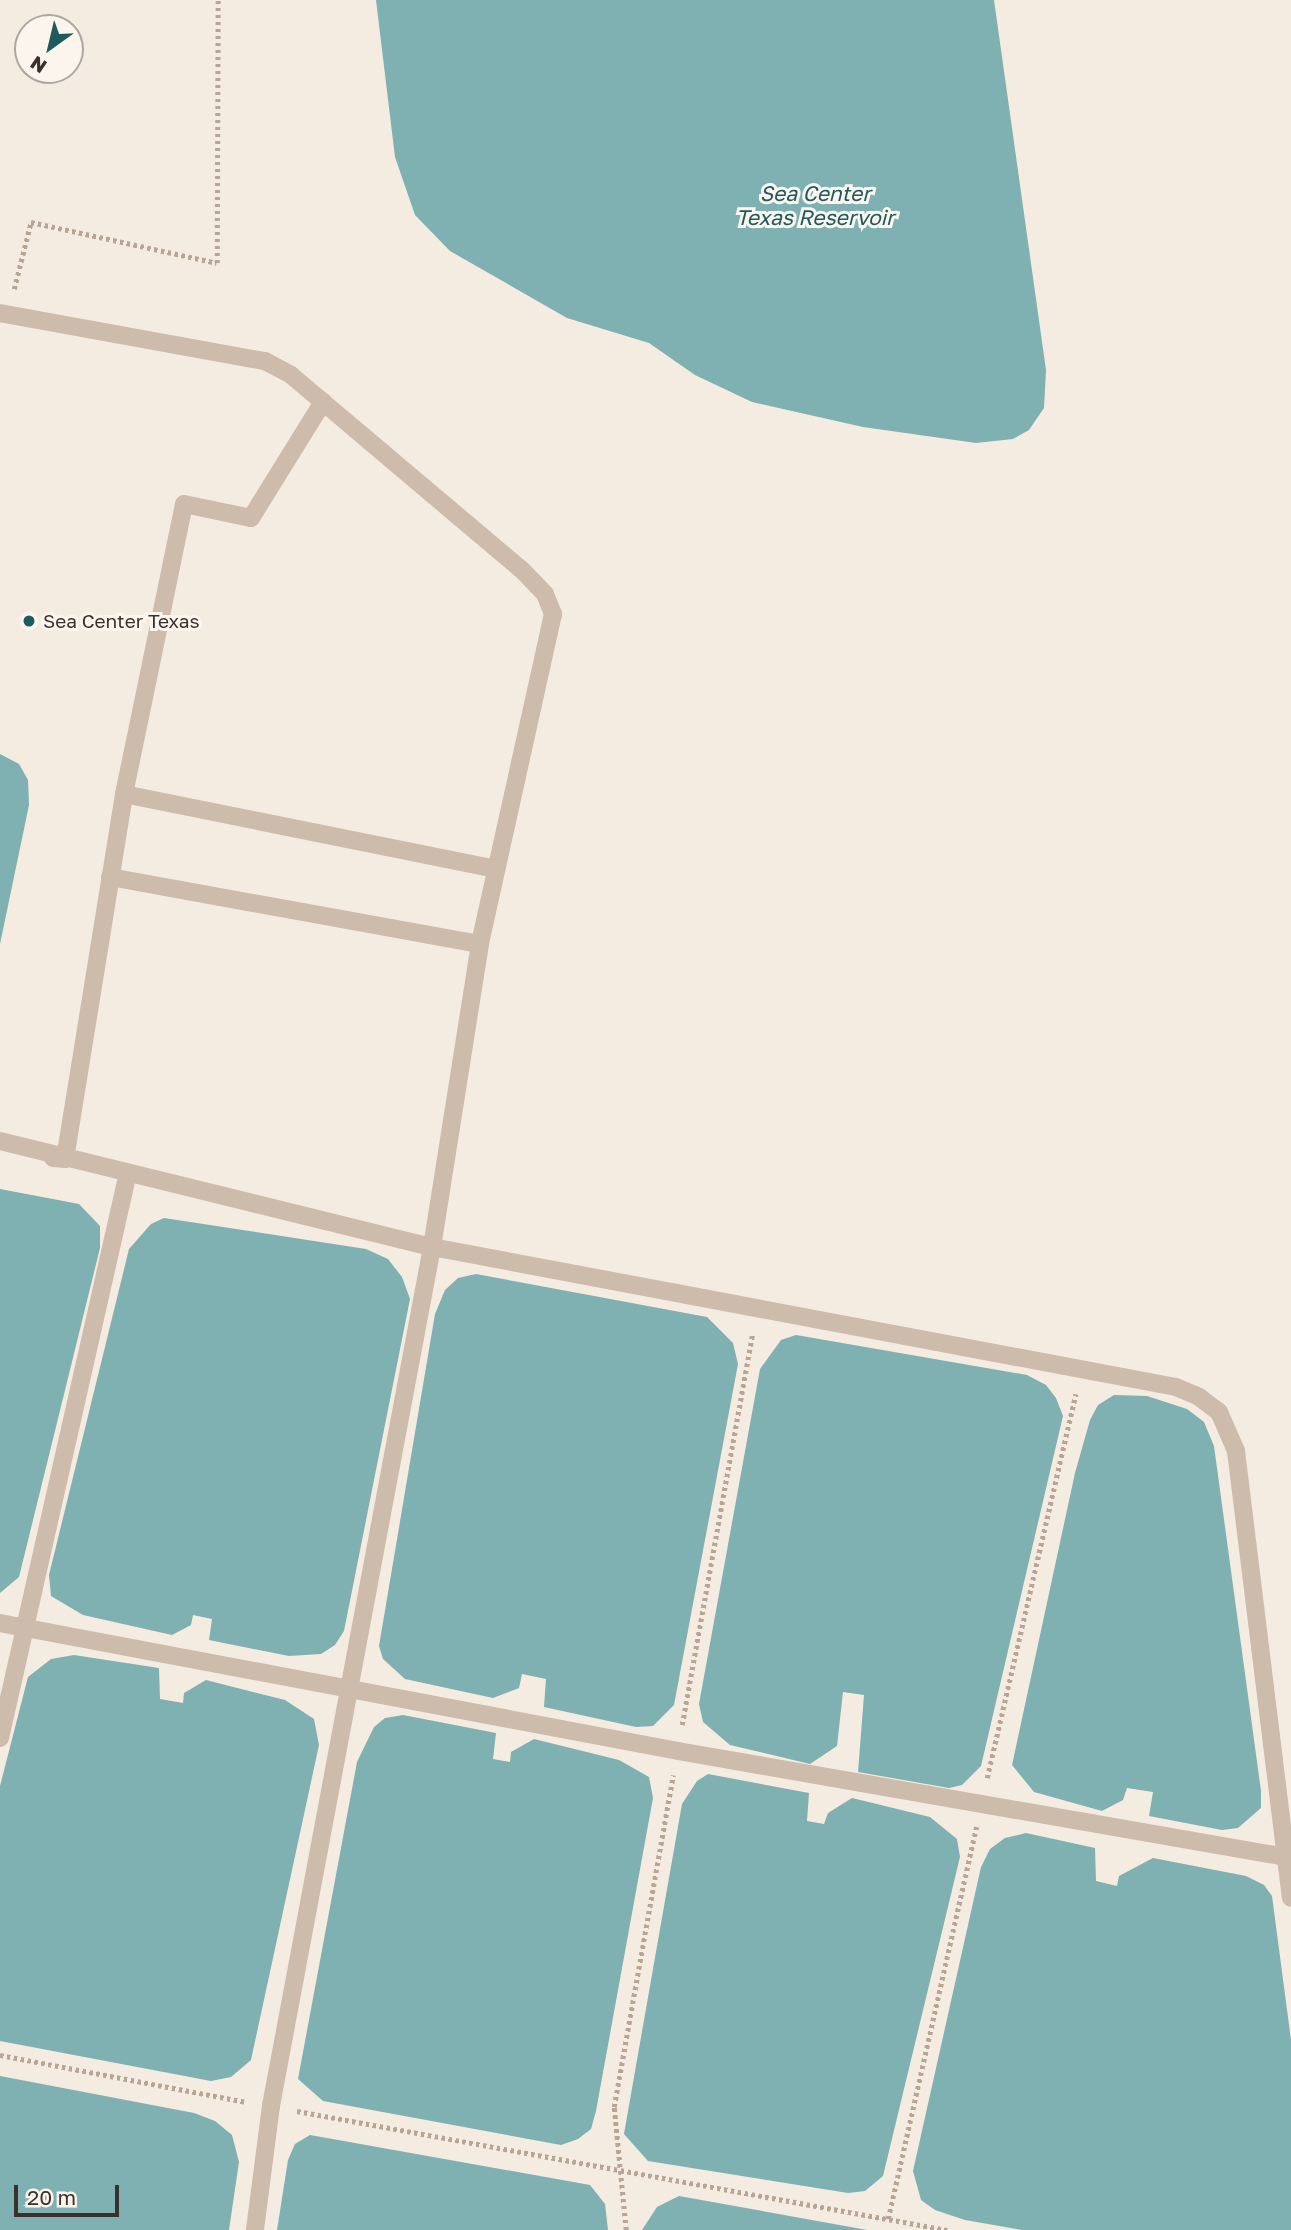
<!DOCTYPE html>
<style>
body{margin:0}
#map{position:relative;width:1291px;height:2230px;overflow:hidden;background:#f4ebe1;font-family:"Golos Text",sans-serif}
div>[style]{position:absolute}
.water>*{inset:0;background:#7fb0b2}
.path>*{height:4.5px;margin-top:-2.25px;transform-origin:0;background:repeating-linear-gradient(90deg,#b9a596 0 3.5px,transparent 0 7px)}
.service>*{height:18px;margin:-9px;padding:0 9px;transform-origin:9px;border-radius:9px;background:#cdbbac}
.dots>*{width:19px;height:19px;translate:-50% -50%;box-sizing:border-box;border:4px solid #fbf5ee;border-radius:50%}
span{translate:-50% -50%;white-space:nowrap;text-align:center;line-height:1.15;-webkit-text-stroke:6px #fbf5ee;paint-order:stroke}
.poi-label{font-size:19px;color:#3b302b}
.left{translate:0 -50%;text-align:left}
.water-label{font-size:21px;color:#1f5a5e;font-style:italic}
.north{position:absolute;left:14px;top:14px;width:70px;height:70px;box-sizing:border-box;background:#fbf5ee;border:2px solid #aea6a0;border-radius:50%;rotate:214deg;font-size:19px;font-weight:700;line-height:28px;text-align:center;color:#3b302b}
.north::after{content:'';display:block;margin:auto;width:24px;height:32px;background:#1f5a5e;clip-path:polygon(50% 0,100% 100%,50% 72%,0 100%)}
.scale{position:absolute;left:14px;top:2185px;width:105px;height:32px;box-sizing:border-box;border:4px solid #3b302b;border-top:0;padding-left:9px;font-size:21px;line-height:24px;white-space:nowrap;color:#3b302b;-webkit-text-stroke:5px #fbf5ee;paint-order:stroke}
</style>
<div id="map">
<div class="water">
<i style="clip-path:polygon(376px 0,994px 0,1046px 370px,1044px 408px,1029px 430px,1013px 439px,976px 443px,863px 427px,752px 402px,695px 375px,649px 343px,567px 318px,450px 251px,415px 215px,395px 157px)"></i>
<i style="clip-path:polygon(0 754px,19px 764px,28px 780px,29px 805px,0 944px)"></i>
<i style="clip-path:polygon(0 1189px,79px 1204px,100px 1226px,100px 1248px,19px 1577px,0 1593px)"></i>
<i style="clip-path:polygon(164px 1218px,366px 1249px,388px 1259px,402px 1277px,410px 1299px,344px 1631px,335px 1645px,321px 1654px,289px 1656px,209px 1640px,212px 1619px,193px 1615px,191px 1625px,172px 1635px,83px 1615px,51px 1596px,49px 1575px,129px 1249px,151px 1224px)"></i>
<i style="clip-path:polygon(476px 1274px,707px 1317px,733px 1343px,738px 1364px,674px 1705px,653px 1726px,636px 1727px,544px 1707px,546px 1679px,522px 1674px,519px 1688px,493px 1698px,405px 1679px,383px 1659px,379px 1646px,435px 1314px,445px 1290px,458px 1278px)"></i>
<i style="clip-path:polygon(796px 1335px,1027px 1375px,1046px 1385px,1056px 1398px,1063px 1416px,981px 1766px,962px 1785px,949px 1788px,858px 1772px,864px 1695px,843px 1692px,837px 1746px,810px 1764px,730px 1745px,703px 1722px,699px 1704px,760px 1369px,781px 1340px)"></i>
<i style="clip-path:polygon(1114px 1395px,1147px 1396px,1187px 1409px,1204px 1422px,1214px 1446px,1261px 1791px,1261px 1808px,1238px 1828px,1222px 1830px,1149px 1816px,1153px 1792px,1127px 1788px,1123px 1800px,1102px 1811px,1034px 1792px,1012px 1765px,1075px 1473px,1090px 1420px,1098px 1405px)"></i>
<i style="clip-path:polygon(74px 1655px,159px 1668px,160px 1699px,183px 1703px,184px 1693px,206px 1680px,285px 1700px,314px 1719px,319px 1745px,251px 2060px,231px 2077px,211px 2081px,0 2041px,0 1786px,28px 1677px,51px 1659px)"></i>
<i style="clip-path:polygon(403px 1715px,496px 1733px,493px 1759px,510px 1762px,511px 1752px,534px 1739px,619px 1760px,649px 1777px,653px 1798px,596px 2111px,591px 2129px,578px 2139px,561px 2145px,323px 2101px,298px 2079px,357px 1762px,374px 1727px,385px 1718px)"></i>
<i style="clip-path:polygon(708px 1774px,809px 1793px,807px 1821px,824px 1824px,828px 1813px,852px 1798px,930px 1817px,957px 1839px,960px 1857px,883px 2176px,865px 2191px,848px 2193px,648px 2161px,624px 2134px,682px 1804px,697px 1781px)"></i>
<i style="clip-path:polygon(1026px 1833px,1095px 1848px,1096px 1881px,1117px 1886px,1119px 1876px,1153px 1858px,1246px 1876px,1264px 1885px,1272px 1896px,1291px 2040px,1291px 2230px,1022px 2230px,965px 2220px,935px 2210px,921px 2200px,913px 2171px,981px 1867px,990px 1849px,1005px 1838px)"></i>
<i style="clip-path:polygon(0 2076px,194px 2113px,215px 2121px,232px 2135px,239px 2162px,229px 2230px,0 2230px)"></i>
<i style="clip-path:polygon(310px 2135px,590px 2185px,605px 2204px,608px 2230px,277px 2230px,288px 2160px,295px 2144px)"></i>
<i style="clip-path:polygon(679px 2196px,867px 2230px,642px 2230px,657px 2207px)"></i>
</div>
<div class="path">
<i style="left:14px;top:289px;width:69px;rotate:-75.8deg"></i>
<i style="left:31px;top:222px;width:190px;rotate:12.4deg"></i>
<i style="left:217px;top:263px;width:263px;rotate:-89.8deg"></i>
<i style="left:682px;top:1725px;width:397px;rotate:-79.8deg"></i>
<i style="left:987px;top:1778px;width:394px;rotate:-77deg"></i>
<i style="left:0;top:2055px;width:251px;rotate:10.8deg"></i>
<i style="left:297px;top:2111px;width:661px;rotate:10.37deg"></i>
<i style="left:888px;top:2219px;width:402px;rotate:-77.3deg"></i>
<i style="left:626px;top:2230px;width:124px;rotate:-95.6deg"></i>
<i style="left:614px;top:2107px;width:337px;rotate:-79.9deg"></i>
</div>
<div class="service">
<i style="left:0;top:313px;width:269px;rotate:10.3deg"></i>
<i style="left:265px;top:361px;width:30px;rotate:28deg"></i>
<i style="left:291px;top:375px;width:302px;rotate:40.2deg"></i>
<i style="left:522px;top:570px;width:33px;rotate:46deg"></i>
<i style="left:545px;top:594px;width:22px;rotate:68deg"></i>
<i style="left:553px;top:614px;width:338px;rotate:102.5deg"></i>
<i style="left:480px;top:944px;width:307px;rotate:99deg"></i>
<i style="left:432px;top:1247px;width:874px;rotate:100.62deg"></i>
<i style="left:271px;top:2106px;width:125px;rotate:97.4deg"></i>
<i style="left:124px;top:794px;width:379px;rotate:11.4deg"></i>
<i style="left:110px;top:877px;width:376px;rotate:10.3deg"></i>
<i style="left:0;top:1141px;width:445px;rotate:13.8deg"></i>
<i style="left:432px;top:1247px;width:757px;rotate:10.66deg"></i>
<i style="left:1176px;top:1387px;width:25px;rotate:23deg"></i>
<i style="left:1199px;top:1397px;width:25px;rotate:37deg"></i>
<i style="left:1219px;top:1412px;width:43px;rotate:66.4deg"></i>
<i style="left:1236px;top:1451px;width:450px;rotate:83deg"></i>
<i style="left:53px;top:1158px;width:12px;rotate:5deg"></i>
<i style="left:65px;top:1159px;width:370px;rotate:-80.8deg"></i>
<i style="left:124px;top:794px;width:296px;rotate:-78.3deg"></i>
<i style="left:184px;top:504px;width:68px;rotate:11.8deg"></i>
<i style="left:251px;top:518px;width:137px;rotate:-58.2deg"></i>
<i style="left:0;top:1623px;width:690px;rotate:10.69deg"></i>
<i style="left:678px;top:1751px;width:617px;rotate:9.89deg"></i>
<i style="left:0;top:1738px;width:579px;rotate:-77.24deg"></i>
</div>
<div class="dots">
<i style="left:29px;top:621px;background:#1f5a5e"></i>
</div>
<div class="poi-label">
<span class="left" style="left:43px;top:621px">Sea Center Texas</span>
</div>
<div class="water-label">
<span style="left:815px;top:205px">Sea Center<br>Texas Reservoir</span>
</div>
<div class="north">N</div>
<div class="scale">20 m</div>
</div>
